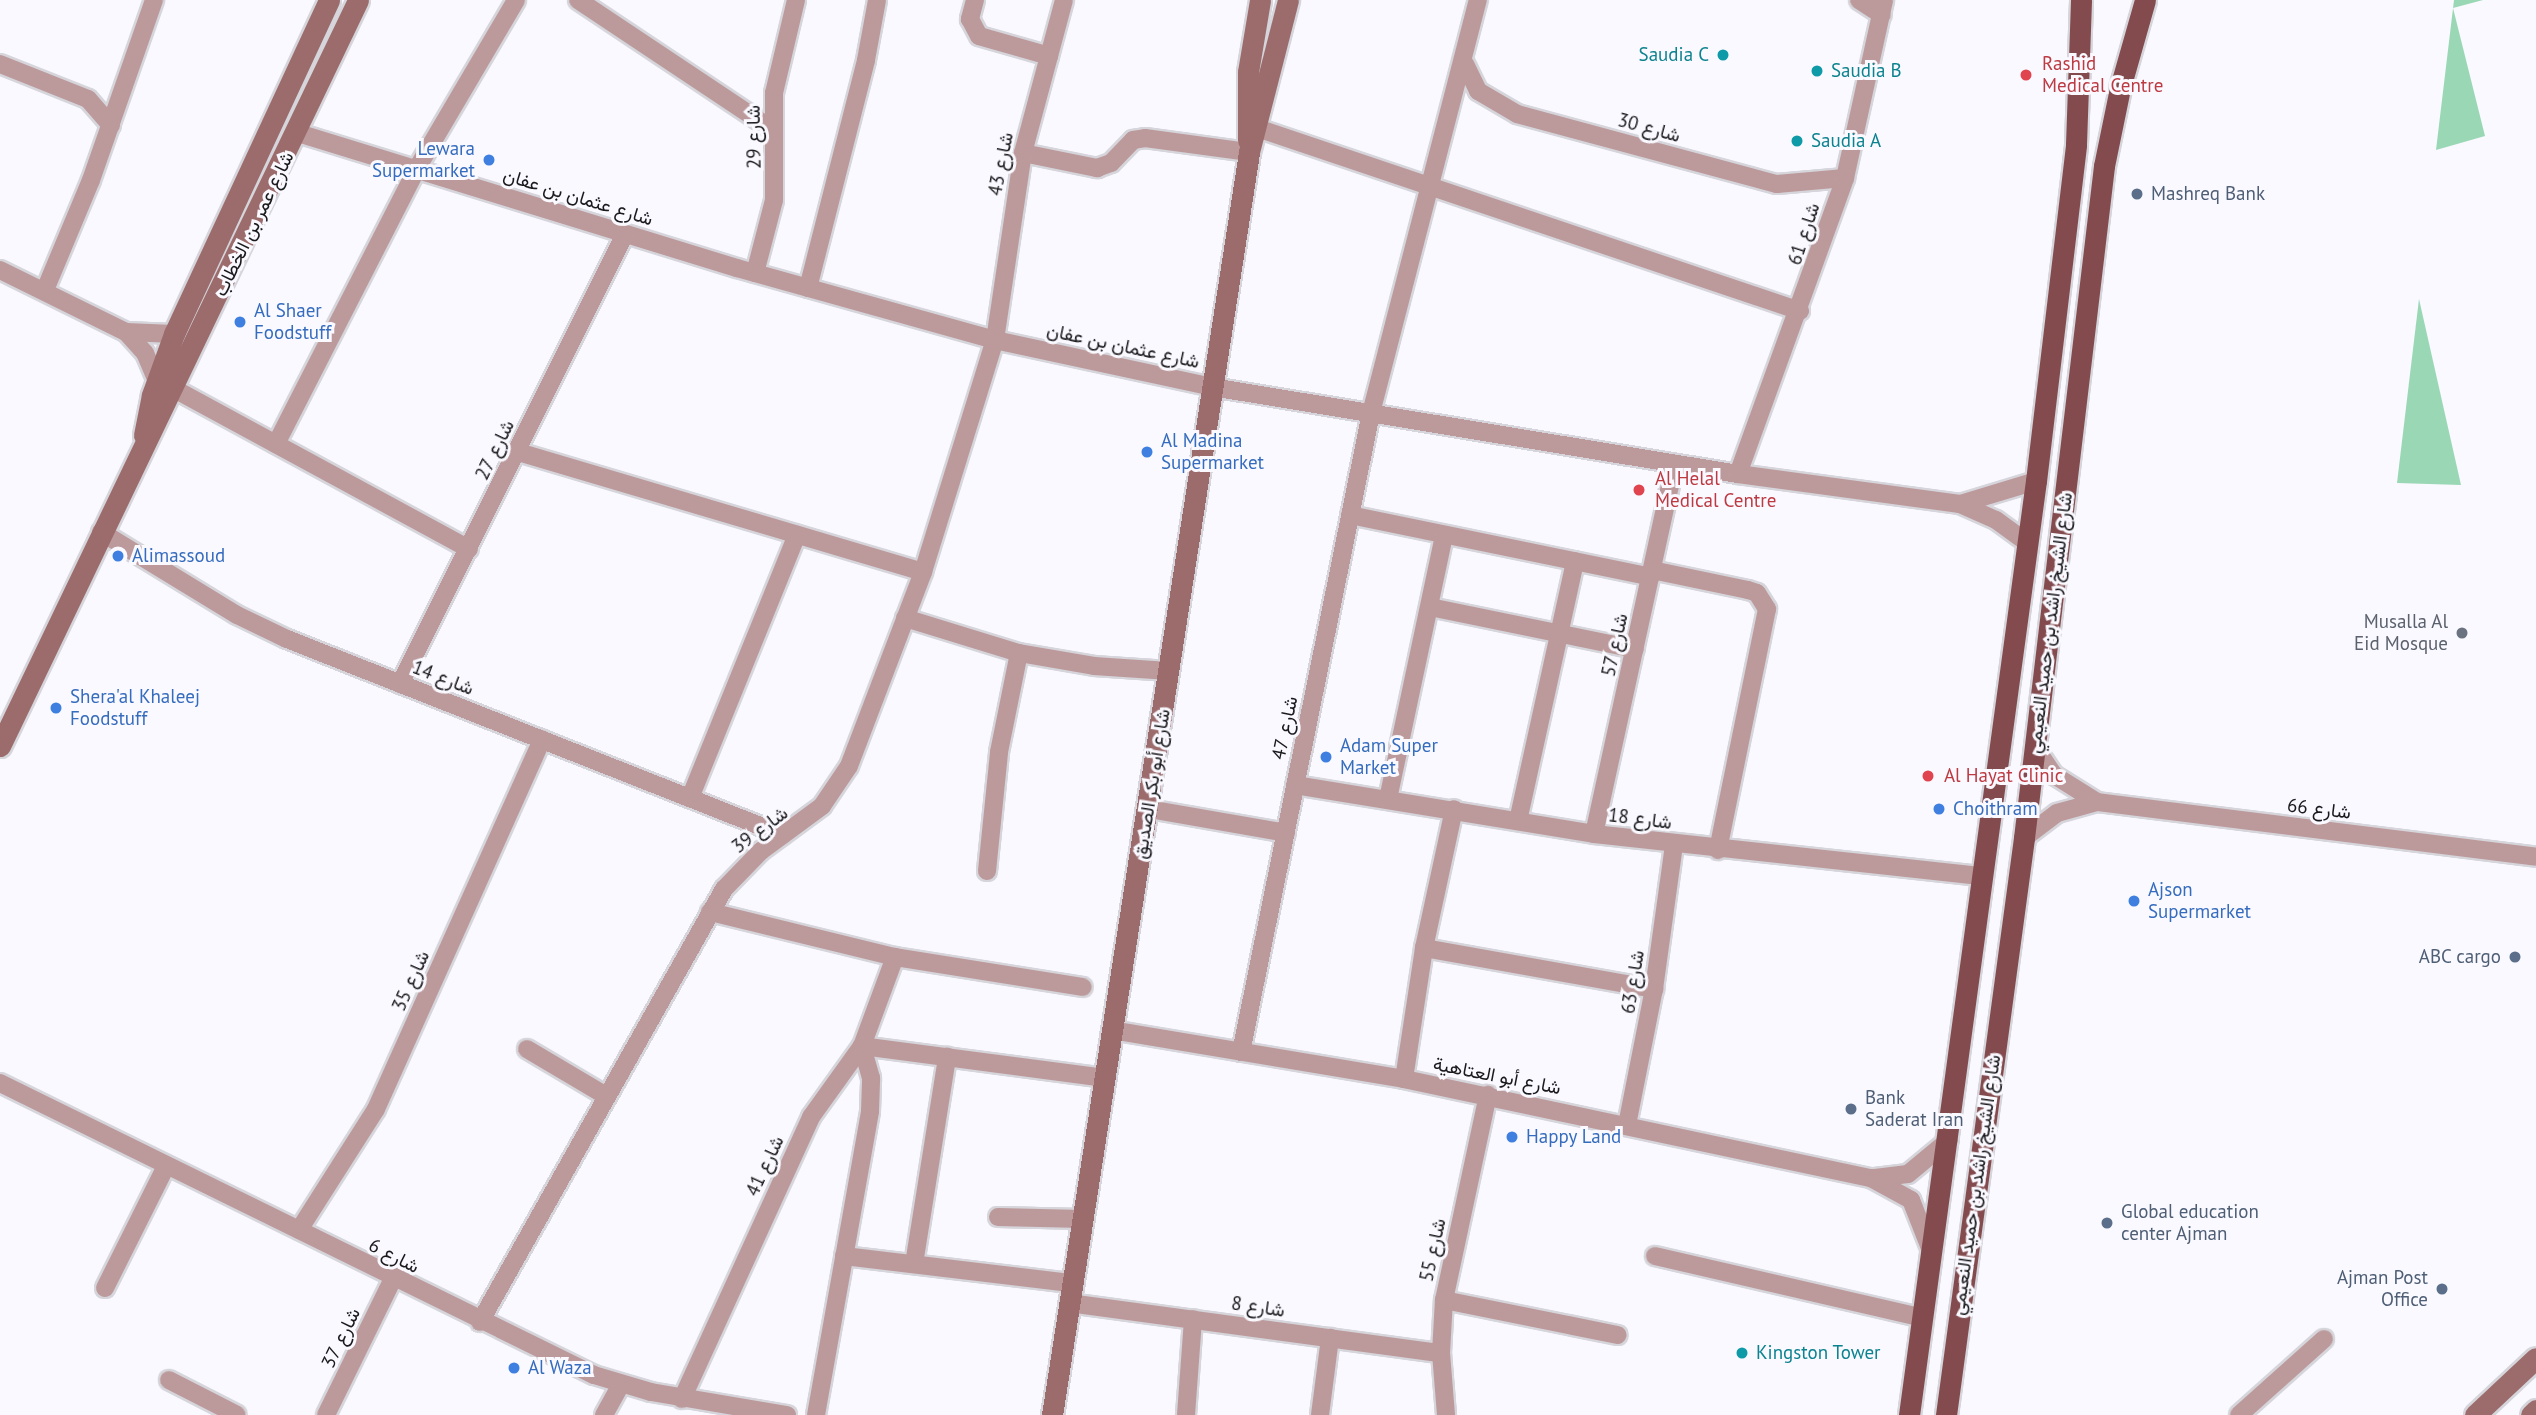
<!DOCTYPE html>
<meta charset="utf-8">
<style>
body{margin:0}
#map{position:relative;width:2536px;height:1415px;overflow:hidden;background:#f9f9ff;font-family:"PT Sans",Vazirmatn,sans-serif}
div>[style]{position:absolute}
.green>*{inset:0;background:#9ad7b5}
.roads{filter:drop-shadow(2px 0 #d5d5db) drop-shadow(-2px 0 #d5d5db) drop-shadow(0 2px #d5d5db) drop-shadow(0 -2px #d5d5db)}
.street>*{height:18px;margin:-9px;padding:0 9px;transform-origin:9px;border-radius:9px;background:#bc9a9b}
.secondary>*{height:21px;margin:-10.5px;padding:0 10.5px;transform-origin:10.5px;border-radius:10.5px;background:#9c6c6d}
.primary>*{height:21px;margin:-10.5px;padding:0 10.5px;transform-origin:10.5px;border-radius:10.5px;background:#834b4e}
.dots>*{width:19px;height:19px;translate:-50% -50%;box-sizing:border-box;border:4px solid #f9f9ff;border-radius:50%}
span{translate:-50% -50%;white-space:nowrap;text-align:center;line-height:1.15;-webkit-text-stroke:6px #f9f9ff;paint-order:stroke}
.culture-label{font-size:19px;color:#0d838f}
.right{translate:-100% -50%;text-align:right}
.left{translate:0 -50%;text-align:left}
.health-label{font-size:19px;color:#be3a42}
.street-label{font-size:19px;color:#1a1a1d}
.shop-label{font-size:19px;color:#366cbe}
.service-label{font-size:19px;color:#4e5e75}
.worship-label{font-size:19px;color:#5b616d}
</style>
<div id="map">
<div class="green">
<i style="clip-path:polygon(2454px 0,2483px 0,2453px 8px,2485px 136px,2436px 150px)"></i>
<i style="clip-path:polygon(2419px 299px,2461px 485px,2397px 483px)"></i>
</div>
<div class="roads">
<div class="street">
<i style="left:578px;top:0;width:234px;rotate:33.7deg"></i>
<i style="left:975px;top:0;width:20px;rotate:105deg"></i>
<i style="left:970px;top:19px;width:19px;rotate:62deg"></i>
<i style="left:979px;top:36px;width:73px;rotate:15.9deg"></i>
<i style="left:1859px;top:0;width:27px;rotate:33deg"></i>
<i style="left:0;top:64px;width:95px;rotate:21.7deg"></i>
<i style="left:88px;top:99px;width:35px;rotate:49deg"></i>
<i style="left:1465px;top:64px;width:30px;rotate:64deg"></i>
<i style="left:1478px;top:91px;width:45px;rotate:30.5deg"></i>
<i style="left:1517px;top:114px;width:269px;rotate:15.1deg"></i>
<i style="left:1777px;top:184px;width:68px;rotate:-5deg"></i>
<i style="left:1257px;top:128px;width:573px;rotate:18.62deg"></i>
<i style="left:298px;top:133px;width:459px;rotate:17.1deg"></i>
<i style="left:737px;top:268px;width:268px;rotate:15.6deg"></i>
<i style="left:995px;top:340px;width:222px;rotate:12.2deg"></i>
<i style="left:1212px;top:387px;width:533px;rotate:9.39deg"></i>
<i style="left:1738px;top:474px;width:224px;rotate:7.7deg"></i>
<i style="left:1960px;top:504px;width:39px;rotate:24deg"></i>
<i style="left:1996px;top:520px;width:39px;rotate:36deg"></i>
<i style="left:1023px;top:153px;width:76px;rotate:11.5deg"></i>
<i style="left:1097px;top:168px;width:15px;rotate:-20deg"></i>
<i style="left:1111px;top:163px;width:32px;rotate:-46deg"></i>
<i style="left:1133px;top:140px;width:12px;rotate:-9deg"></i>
<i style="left:1145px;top:138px;width:105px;rotate:7.7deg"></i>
<i style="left:0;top:270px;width:140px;rotate:26.2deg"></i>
<i style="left:126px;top:332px;width:28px;rotate:48deg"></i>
<i style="left:145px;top:353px;width:28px;rotate:67deg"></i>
<i style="left:156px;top:379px;width:356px;rotate:28.5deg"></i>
<i style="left:755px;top:273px;width:75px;rotate:-75.4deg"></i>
<i style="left:774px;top:200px;width:107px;rotate:-90deg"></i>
<i style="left:774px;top:93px;width:96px;rotate:-76.7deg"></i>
<i style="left:808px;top:288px;width:235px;rotate:-75.7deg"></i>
<i style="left:866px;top:60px;width:61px;rotate:-79.6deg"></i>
<i style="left:45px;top:290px;width:119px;rotate:-67.3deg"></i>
<i style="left:91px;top:180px;width:191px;rotate:-70.7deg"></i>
<i style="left:126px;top:332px;width:48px;rotate:2.4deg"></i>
<i style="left:276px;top:444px;width:308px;rotate:-62.9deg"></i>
<i style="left:416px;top:170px;width:197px;rotate:-59.5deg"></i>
<i style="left:518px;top:452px;width:422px;rotate:16.5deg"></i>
<i style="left:1738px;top:474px;width:315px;rotate:-70.1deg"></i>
<i style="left:1845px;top:178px;width:182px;rotate:-77.6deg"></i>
<i style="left:1960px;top:504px;width:79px;rotate:-16.8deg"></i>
<i style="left:1350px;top:515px;width:307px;rotate:11.6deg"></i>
<i style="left:101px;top:532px;width:159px;rotate:31.4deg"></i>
<i style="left:237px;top:615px;width:55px;rotate:25.6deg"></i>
<i style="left:287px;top:639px;width:533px;rotate:21.56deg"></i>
<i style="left:1652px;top:570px;width:98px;rotate:11.8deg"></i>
<i style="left:1748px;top:590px;width:9px;rotate:18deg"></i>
<i style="left:1757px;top:593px;width:19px;rotate:58deg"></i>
<i style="left:1767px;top:609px;width:246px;rotate:101.5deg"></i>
<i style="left:1430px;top:607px;width:209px;rotate:11.6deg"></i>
<i style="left:905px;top:618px;width:119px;rotate:17.1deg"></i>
<i style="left:1019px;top:653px;width:76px;rotate:9.8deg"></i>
<i style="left:1094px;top:666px;width:75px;rotate:3.8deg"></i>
<i style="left:400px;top:684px;width:503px;rotate:-63.43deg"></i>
<i style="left:2035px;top:747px;width:34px;rotate:56deg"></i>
<i style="left:2054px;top:775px;width:51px;rotate:32.1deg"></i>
<i style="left:1295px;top:785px;width:303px;rotate:9.3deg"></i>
<i style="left:1594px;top:834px;width:391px;rotate:6.2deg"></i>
<i style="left:690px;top:798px;width:284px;rotate:-67.9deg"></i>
<i style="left:1388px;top:799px;width:270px;rotate:-78deg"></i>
<i style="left:1149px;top:809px;width:139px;rotate:9.9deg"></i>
<i style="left:1518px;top:821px;width:266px;rotate:-77.6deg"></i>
<i style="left:1594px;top:834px;width:379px;rotate:-77.7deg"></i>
<i style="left:2024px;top:838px;width:41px;rotate:-37.1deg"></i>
<i style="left:2057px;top:813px;width:41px;rotate:-15.4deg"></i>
<i style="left:2097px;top:802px;width:442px;rotate:7.1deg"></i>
<i style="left:987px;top:871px;width:120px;rotate:-84.2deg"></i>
<i style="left:999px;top:752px;width:101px;rotate:-78.6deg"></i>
<i style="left:710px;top:912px;width:190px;rotate:13.7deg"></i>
<i style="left:895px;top:957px;width:190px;rotate:9.1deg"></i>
<i style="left:1424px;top:948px;width:234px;rotate:10.1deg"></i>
<i style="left:1112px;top:1030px;width:296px;rotate:9.5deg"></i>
<i style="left:1404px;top:1079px;width:477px;rotate:12deg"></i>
<i style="left:1871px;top:1178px;width:46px;rotate:28.8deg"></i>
<i style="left:1911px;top:1200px;width:52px;rotate:68.4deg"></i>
<i style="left:527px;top:1049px;width:92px;rotate:30.7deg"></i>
<i style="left:1241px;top:1052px;width:652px;rotate:-78.5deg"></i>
<i style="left:1371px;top:413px;width:427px;rotate:-75.5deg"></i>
<i style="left:1404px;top:1079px;width:133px;rotate:-81.3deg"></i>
<i style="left:1424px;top:948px;width:142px;rotate:-77.8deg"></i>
<i style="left:0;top:1083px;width:662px;rotate:26.18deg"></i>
<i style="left:594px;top:1375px;width:59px;rotate:16.6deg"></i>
<i style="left:651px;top:1392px;width:138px;rotate:9.6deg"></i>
<i style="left:1627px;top:1125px;width:139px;rotate:-78.8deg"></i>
<i style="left:1654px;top:989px;width:145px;rotate:-82.1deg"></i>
<i style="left:1875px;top:1178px;width:33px;rotate:-7deg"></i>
<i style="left:1908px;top:1174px;width:53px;rotate:-39.7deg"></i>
<i style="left:998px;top:1217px;width:84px;rotate:1.4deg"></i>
<i style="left:299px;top:1230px;width:143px;rotate:-57.5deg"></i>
<i style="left:376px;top:1109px;width:405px;rotate:-65.8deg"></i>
<i style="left:844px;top:1256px;width:230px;rotate:6.8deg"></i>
<i style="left:1655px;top:1256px;width:275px;rotate:13deg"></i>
<i style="left:914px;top:1264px;width:210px;rotate:-80.9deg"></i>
<i style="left:105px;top:1288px;width:136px;rotate:-63.4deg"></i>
<i style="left:1444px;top:1300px;width:177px;rotate:11.4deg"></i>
<i style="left:1069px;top:1303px;width:375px;rotate:7.7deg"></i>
<i style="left:480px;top:1322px;width:497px;rotate:-60.6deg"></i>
<i style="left:724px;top:889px;width:53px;rotate:-45.8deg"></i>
<i style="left:761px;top:851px;width:76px;rotate:-36.4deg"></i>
<i style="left:822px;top:806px;width:48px;rotate:-56deg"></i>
<i style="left:849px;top:766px;width:208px;rotate:-69.1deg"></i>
<i style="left:923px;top:572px;width:243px;rotate:-72.8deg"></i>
<i style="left:995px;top:340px;width:189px;rotate:-81.5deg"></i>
<i style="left:1023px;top:153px;width:158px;rotate:-75deg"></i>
<i style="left:169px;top:1380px;width:76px;rotate:27.2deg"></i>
<i style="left:682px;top:1399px;width:310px;rotate:-65.4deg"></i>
<i style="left:811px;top:1117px;width:87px;rotate:-54.3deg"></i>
<i style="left:862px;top:1046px;width:95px;rotate:-69.7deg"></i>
<i style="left:326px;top:1415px;width:152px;rotate:-63.8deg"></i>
<i style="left:604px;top:1415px;width:35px;rotate:-61deg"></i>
<i style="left:816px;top:1415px;width:309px;rotate:-79.9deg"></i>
<i style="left:870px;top:1111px;width:33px;rotate:-88deg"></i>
<i style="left:871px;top:1078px;width:33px;rotate:-106deg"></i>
<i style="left:862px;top:1046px;width:244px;rotate:7.5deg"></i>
<i style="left:1186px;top:1415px;width:96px;rotate:-85.8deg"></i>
<i style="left:1320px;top:1415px;width:78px;rotate:-82.6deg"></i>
<i style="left:1446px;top:1415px;width:62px;rotate:-94.6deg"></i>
<i style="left:1441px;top:1353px;width:53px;rotate:-86.8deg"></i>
<i style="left:1444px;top:1300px;width:210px;rotate:-77.9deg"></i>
<i style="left:2239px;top:1415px;width:114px;rotate:-41.8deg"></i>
</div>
<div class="secondary">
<i style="left:1248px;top:140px;width:68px;rotate:-90deg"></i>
<i style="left:1248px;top:72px;width:73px;rotate:-80.5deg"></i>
<i style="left:144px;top:435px;width:41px;rotate:-78.7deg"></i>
<i style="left:152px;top:395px;width:65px;rotate:-70.2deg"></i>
<i style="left:174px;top:334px;width:368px;rotate:-65.1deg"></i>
<i style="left:0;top:746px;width:827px;rotate:-64.36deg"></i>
<i style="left:1052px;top:1415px;width:1278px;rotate:-81.13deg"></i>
<i style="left:1249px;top:152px;width:157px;rotate:-75.6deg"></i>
<i style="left:2475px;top:1415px;width:83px;rotate:-43.1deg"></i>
<i style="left:2531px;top:1415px;width:7px;rotate:-45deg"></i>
</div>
<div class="primary">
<i style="left:1909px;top:1415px;width:943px;rotate:-82.26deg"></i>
<i style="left:2036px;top:481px;width:339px;rotate:-83.2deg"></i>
<i style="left:2076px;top:144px;width:144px;rotate:-88deg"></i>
<i style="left:1946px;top:1415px;width:582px;rotate:-82.3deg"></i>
<i style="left:2024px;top:838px;width:677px;rotate:-83.21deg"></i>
<i style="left:2104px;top:166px;width:80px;rotate:-78.4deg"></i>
<i style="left:2120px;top:88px;width:91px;rotate:-74.1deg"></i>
</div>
</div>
<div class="dots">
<i style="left:1723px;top:55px;background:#0f9aa8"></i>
<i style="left:1817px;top:71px;background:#0f9aa8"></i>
<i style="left:2026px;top:75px;background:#e0444e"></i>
<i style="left:1797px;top:141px;background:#0f9aa8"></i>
<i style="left:489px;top:160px;background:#3f7fe0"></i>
<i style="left:2137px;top:194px;background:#5c6f8a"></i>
<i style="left:240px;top:322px;background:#3f7fe0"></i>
<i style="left:1147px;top:452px;background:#3f7fe0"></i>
<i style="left:1639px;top:490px;background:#e0444e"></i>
<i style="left:118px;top:556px;background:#3f7fe0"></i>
<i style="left:2462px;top:633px;background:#6b7280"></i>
<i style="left:56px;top:708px;background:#3f7fe0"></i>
<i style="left:1326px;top:757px;background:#3f7fe0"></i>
<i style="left:1928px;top:776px;background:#e0444e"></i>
<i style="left:1939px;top:809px;background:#3f7fe0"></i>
<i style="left:2134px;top:901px;background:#3f7fe0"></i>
<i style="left:2515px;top:957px;background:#5c6f8a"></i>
<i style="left:1851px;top:1109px;background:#5c6f8a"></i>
<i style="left:1512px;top:1137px;background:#3f7fe0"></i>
<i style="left:2107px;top:1223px;background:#5c6f8a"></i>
<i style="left:2442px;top:1289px;background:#5c6f8a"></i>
<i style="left:1742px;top:1353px;background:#0f9aa8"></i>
<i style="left:514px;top:1368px;background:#3f7fe0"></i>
</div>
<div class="culture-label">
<span class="right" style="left:1709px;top:55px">Saudia C</span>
<span class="left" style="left:1831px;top:71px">Saudia B</span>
<span class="left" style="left:1811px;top:141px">Saudia A</span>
<span class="left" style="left:1756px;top:1353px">Kingston Tower</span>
</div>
<div class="health-label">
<span class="left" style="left:2042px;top:75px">Rashid<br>Medical Centre</span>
<span class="left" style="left:1655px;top:490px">Al Helal<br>Medical Centre</span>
<span class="left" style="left:1944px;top:776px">Al Hayat Clinic</span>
</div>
<div class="street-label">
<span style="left:1649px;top:128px;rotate:15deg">شارع 30</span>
<span style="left:754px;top:137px;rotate:-91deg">شارع 29</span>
<span style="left:1001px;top:164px;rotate:-79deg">شارع 43</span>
<span style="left:578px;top:197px;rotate:17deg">شارع عثمان بن عفان</span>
<span style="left:254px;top:224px;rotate:-64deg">شارع عمر بن الخطاب</span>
<span style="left:1804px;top:234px;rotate:-72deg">شارع 61</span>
<span style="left:1123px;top:346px;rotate:12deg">شارع عثمان بن عفان</span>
<span style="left:495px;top:450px;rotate:-64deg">شارع 27</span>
<span style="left:2050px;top:623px;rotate:-83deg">شارع الشيخ راشد بن حميد النعيمي</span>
<span style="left:1615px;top:645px;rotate:-78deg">شارع 57</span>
<span style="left:443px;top:678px;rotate:21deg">شارع 14</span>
<span style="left:1285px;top:728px;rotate:-78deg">شارع 47</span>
<span style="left:1152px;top:784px;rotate:-81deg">شارع أبو بكر الصديق</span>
<span style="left:2319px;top:809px;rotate:7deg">شارع 66</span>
<span style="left:1640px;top:819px;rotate:7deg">شارع 18</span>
<span style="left:760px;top:830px;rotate:-37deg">شارع 39</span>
<span style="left:411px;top:981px;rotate:-66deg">شارع 35</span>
<span style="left:1633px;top:982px;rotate:-81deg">شارع 63</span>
<span style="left:1497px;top:1076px;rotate:11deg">شارع أبو العتاهية</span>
<span style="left:765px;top:1166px;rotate:-65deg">شارع 41</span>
<span style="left:1976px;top:1185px;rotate:-82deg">شارع الشيخ راشد بن حميد النعيمي</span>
<span style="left:1433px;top:1250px;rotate:-78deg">شارع 55</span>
<span style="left:394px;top:1256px;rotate:27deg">شارع 6</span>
<span style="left:1258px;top:1307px;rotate:8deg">شارع 8</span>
<span style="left:341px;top:1338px;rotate:-64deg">شارع 37</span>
</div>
<div class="shop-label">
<span class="right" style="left:475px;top:160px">Lewara<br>Supermarket</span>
<span class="left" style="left:254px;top:322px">Al Shaer<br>Foodstuff</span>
<span class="left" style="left:1161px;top:452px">Al Madina<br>Supermarket</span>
<span class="left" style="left:132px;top:556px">Alimassoud</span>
<span class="left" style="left:70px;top:708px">Shera'al Khaleej<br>Foodstuff</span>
<span class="left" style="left:1340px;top:757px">Adam Super<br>Market</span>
<span class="left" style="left:1953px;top:809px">Choithram</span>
<span class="left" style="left:2148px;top:901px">Ajson<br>Supermarket</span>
<span class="left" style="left:1526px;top:1137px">Happy Land</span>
<span class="left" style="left:528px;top:1368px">Al Waza</span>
</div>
<div class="service-label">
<span class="left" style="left:2151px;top:194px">Mashreq Bank</span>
<span class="right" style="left:2501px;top:957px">ABC cargo</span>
<span class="left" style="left:1865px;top:1109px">Bank<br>Saderat Iran</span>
<span class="left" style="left:2121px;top:1223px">Global education<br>center Ajman</span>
<span class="right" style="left:2428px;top:1289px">Ajman Post<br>Office</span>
</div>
<div class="worship-label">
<span class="right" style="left:2448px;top:633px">Musalla Al<br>Eid Mosque</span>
</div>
</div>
